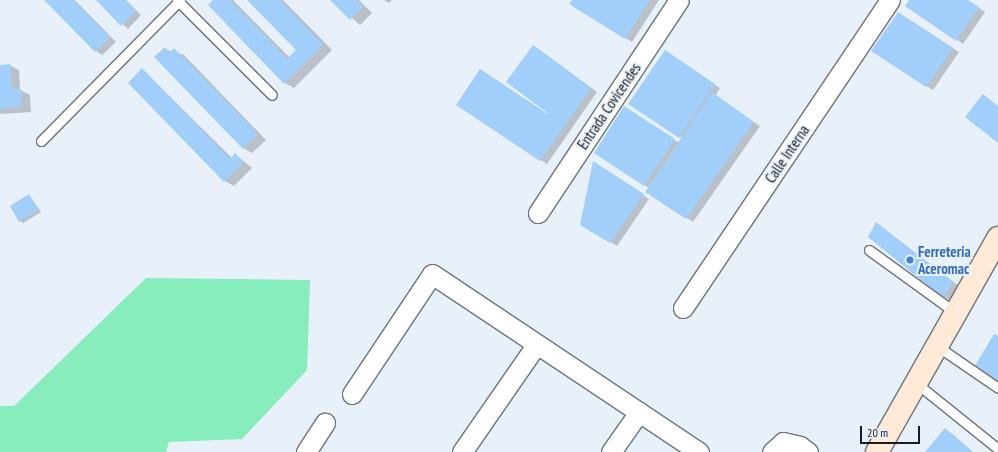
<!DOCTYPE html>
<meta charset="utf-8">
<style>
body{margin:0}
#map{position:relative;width:998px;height:452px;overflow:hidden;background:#e8f1fa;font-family:"PT Sans Narrow",sans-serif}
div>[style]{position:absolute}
.green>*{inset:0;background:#87edbc}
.shadow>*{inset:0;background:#0003}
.building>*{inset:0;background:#a1cff9}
.roads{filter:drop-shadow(1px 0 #6c747b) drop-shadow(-1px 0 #6c747b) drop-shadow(0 1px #6c747b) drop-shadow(0 -1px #6c747b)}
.service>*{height:9px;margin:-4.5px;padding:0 4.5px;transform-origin:4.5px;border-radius:4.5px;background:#fff}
.minor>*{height:19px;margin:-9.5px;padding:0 9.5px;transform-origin:9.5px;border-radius:9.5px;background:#fff}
.secondary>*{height:22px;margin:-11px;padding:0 11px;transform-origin:11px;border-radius:11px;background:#ffead8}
.dots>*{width:11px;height:11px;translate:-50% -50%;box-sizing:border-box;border:2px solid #e8f1fa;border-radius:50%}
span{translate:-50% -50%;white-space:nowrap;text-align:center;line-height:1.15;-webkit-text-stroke:4px #e8f1fa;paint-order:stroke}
.street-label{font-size:15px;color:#191c20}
.shop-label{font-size:15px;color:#366cbe;font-weight:700}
.left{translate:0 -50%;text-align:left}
.scale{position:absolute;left:860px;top:426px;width:60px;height:18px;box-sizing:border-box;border:2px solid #191c20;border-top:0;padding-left:5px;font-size:12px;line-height:14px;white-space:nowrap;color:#191c20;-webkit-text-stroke:3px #e8f1fa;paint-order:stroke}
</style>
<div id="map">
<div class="green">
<i style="clip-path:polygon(146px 278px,310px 280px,307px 370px,242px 439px,169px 442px,166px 452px,0 452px,0 406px,14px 406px)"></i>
</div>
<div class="shadow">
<i style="clip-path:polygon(46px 0,75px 0,116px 42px,102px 55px,96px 51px)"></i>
<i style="clip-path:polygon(97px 0,126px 0,141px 15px,128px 29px)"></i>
<i style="clip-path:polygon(215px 0,233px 0,290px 58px,298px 50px,249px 0,283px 0,332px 50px,294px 88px,285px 83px)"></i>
<i style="clip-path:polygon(332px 0,359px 0,372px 13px,360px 25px)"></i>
<i style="clip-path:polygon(384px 0,392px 0,389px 3px)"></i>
<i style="clip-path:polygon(573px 0,659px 0,632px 42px,570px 4px)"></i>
<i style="clip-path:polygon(911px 0,967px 0,985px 12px,963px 44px,907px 6px)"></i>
<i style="clip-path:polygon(905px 17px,959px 52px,933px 90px,926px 86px)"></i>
<i style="clip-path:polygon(165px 49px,184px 55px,266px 140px,252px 153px,243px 148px)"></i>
<i style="clip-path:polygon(540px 50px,597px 92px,547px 164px,457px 105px,548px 115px)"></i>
<i style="clip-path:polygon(671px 55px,720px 88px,715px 96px,760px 126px,693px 222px,646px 192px,649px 188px,644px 185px,631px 111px,679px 143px,682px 138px,630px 104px)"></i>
<i style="clip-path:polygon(9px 65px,19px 70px,20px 90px,30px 95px,31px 112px,0 114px,0 66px)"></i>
<i style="clip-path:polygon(142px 69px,232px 158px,236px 155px,252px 168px,234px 186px,225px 181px)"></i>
<i style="clip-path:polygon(600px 166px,649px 199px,617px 246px,581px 224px)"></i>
<i style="clip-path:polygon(29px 195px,41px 212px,23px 223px,20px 221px)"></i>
<i style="clip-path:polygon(876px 223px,959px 286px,950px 300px,944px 297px)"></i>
<i style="clip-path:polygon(945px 430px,951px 433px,973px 452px,926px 452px)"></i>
</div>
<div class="building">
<i style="clip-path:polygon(44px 0,74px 0,110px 37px,95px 52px)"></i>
<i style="clip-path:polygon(96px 0,125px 0,136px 11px,121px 26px)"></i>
<i style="clip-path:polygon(213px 0,230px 0,287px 59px,296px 50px,247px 0,280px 0,323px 45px,284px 84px,208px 5px)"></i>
<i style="clip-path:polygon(330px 0,356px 0,363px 7px,350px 20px)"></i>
<i style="clip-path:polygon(572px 0,650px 0,625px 39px,569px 4px)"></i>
<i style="clip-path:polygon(909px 0,968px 0,979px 7px,956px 41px,905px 6px)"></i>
<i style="clip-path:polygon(898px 12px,953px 48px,926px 87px,871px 51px)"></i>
<i style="clip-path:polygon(533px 45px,591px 88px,540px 161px,456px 105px,480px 69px,557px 120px,506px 82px)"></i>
<i style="clip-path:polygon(165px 47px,170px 53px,174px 48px,258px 134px,243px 149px,154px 57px)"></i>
<i style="clip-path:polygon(665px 50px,715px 84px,679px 138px,628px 104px)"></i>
<i style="clip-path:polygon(10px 64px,12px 89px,21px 89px,22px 107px,0 109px,0 65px)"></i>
<i style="clip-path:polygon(142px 68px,230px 159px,235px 153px,244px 162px,224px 182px,128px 83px)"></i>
<i style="clip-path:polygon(712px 92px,754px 122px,686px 219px,645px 192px)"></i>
<i style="clip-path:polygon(983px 94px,998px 106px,998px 143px,965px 117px)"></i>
<i style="clip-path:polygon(624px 106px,675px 139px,644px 186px,594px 153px)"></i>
<i style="clip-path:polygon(593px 161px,644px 194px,610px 243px,580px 225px)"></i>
<i style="clip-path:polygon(29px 194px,38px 210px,19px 222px,10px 206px)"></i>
<i style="clip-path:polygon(876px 222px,953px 282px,943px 298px,868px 237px)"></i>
<i style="clip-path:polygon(994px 334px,998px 336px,998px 383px,973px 369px)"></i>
<i style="clip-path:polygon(945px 428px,972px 452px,925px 452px)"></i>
</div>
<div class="roads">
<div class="service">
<i style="left:177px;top:0;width:134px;rotate:45deg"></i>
<i style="left:41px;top:141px;width:198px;rotate:-45.4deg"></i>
<i style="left:869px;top:250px;width:107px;rotate:35.9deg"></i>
<i style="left:937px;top:346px;width:74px;rotate:34.5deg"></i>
<i style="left:916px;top:383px;width:105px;rotate:38.8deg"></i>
</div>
<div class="minor">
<i style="left:538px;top:213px;width:255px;rotate:-56.5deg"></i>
<i style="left:683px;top:308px;width:371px;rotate:-56.1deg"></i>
<i style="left:352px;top:394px;width:144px;rotate:-56.3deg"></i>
<i style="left:432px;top:274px;width:321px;rotate:33.7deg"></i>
<i style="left:306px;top:452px;width:35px;rotate:-57deg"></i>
<i style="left:462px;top:452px;width:130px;rotate:-55.3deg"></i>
<i style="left:611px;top:452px;width:49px;rotate:-55deg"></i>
<i style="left:772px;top:452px;width:15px;rotate:-42deg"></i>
<i style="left:783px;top:442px;width:17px;rotate:13deg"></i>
<i style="left:800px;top:446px;width:10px;rotate:37deg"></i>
</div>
<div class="secondary">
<i style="left:877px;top:452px;width:246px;rotate:-60.5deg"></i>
</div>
</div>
<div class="dots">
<i style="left:910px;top:260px;background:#3f7fe0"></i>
</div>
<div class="street-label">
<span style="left:609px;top:106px;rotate:-56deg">Entrada Covicendes</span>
<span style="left:787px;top:154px;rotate:-56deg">Calle Interna</span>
</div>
<div class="shop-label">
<span class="left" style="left:918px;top:260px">Ferretería<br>Aceromac</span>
</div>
<div class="scale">20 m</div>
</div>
